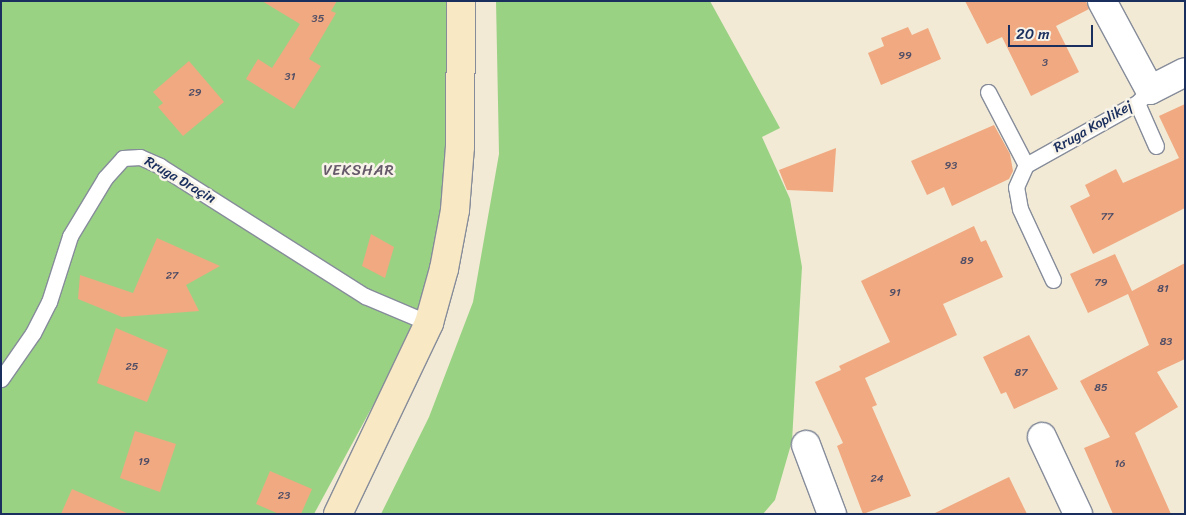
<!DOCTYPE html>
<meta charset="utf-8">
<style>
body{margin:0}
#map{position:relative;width:1186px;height:515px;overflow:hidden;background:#f2ead5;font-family:Sriracha,sans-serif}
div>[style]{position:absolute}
.green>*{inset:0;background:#9ad284}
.building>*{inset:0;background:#f0a980}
.roads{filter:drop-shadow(1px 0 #868c9a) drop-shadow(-1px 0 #868c9a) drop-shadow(0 1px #868c9a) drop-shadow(0 -1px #868c9a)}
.service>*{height:15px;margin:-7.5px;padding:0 7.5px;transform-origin:7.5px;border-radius:7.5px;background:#fff}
.minor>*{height:28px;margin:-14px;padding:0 14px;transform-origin:14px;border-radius:14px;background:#fff}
.secondary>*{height:28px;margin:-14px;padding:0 14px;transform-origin:14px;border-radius:14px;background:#f8e8c3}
span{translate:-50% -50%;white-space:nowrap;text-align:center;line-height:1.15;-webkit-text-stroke:5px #f7f3e8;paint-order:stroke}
.number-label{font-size:11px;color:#504e66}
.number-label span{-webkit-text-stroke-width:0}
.street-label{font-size:14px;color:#1b2f5e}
.neighbourhood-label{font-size:15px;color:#665a6a;letter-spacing:1px}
.frame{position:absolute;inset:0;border:2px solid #1b2f5e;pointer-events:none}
.scale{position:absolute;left:1008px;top:25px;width:85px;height:22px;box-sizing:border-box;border:2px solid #1b2f5e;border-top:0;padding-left:6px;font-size:15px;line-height:18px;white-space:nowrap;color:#1b2f5e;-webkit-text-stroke:4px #f7f3e8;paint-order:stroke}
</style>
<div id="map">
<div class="green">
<i style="clip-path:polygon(1px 1px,460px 1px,447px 269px,314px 514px,1px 514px)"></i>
<i style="clip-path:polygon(496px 1px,710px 1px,780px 128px,762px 137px,790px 199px,802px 267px,792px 441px,775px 500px,763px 514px,381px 514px,429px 417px,473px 302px,499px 154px)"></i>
</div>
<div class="building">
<i style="clip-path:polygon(262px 1px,337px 1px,331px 11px,336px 13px,309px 59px,321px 66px,294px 109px,246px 79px,258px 59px,272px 68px,300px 24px)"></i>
<i style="clip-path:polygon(965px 1px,1086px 1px,1089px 9px,1056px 26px,1079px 72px,1031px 96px,1002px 37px,987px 44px)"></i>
<i style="clip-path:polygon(908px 27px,912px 35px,928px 28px,941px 59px,881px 85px,868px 53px,884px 46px,881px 38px)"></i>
<i style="clip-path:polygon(189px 61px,224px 102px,183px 136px,158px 107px,163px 103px,153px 92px)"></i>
<i style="clip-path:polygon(1185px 104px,1185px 208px,1093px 254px,1070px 206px,1090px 196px,1085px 185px,1116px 169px,1123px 183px,1179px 158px,1159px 116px)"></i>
<i style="clip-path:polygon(994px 125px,1010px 154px,1013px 171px,1009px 179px,952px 206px,944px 187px,927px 195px,911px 161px)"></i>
<i style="clip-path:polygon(836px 148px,833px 192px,787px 190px,779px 170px)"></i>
<i style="clip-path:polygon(974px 226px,981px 242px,986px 240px,1003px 277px,943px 304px,957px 335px,865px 378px,877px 405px,872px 407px,911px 496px,863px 514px,837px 446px,843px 443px,815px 382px,841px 370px,839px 366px,890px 342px,861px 281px)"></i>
<i style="clip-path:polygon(371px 234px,394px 247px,385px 278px,362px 266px)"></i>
<i style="clip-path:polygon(157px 238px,220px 266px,186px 285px,199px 311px,122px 317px,78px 299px,80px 275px,133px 293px)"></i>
<i style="clip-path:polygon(1115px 254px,1132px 291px,1185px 263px,1185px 359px,1157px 372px,1178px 407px,1135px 433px,1171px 514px,1113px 514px,1084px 448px,1110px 437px,1080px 381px,1149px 345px,1128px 294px,1088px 313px,1070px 274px)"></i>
<i style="clip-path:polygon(116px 328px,168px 350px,147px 402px,97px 383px)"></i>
<i style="clip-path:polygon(1029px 335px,1058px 389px,1014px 409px,1006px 392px,1001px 394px,983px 357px)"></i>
<i style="clip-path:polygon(135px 431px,176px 444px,160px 492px,120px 478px)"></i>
<i style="clip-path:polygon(270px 471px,312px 489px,301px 514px,279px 514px,256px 504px)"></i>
<i style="clip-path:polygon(1009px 477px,1027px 514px,933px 514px)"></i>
<i style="clip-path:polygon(72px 489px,129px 514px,61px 514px)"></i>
</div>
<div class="roads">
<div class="service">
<i style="left:988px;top:92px;width:82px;rotate:62.5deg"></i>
<i style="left:1137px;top:103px;width:47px;rotate:66.2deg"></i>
<i style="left:1053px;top:280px;width:78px;rotate:-114.9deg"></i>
<i style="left:1020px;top:209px;width:22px;rotate:-100deg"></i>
<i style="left:1016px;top:187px;width:24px;rotate:-66deg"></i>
<i style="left:1026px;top:165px;width:127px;rotate:-29.2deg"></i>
<i style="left:1137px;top:103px;width:18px;rotate:-45deg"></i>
<i style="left:1px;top:379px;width:56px;rotate:-55.2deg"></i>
<i style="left:33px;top:333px;width:35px;rotate:-63deg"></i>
<i style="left:49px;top:302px;width:69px;rotate:-72.3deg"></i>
<i style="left:70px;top:236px;width:68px;rotate:-58.9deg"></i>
<i style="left:105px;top:178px;width:27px;rotate:-48deg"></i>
<i style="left:123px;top:158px;width:17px;rotate:-3deg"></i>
<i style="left:140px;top:157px;width:22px;rotate:24deg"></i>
<i style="left:160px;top:166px;width:243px;rotate:32.4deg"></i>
<i style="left:365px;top:296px;width:69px;rotate:22.9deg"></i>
</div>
<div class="minor">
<i style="left:1102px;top:1px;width:101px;rotate:61.7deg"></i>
<i style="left:1150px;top:90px;width:39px;rotate:-27deg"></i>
<i style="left:1042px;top:437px;width:85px;rotate:64.9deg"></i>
<i style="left:806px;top:445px;width:74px;rotate:69.4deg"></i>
</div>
<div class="secondary">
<i style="left:338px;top:514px;width:212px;rotate:-64.5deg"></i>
<i style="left:429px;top:323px;width:56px;rotate:-74.5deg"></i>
<i style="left:444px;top:269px;width:60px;rotate:-79.4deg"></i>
<i style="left:455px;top:210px;width:63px;rotate:-85.5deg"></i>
<i style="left:460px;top:147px;width:146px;rotate:-89.6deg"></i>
</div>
</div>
<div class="number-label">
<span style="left:318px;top:19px">35</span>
<span style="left:905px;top:56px">99</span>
<span style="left:1045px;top:63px">3</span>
<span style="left:290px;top:77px">31</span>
<span style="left:195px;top:93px">29</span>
<span style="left:951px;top:166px">93</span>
<span style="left:1107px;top:217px">77</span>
<span style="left:967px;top:261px">89</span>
<span style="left:172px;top:276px">27</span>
<span style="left:1101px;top:283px">79</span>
<span style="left:1163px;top:289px">81</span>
<span style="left:895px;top:293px">91</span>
<span style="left:1166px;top:342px">83</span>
<span style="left:132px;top:367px">25</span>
<span style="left:1021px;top:373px">87</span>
<span style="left:1101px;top:388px">85</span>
<span style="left:144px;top:462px">19</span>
<span style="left:1120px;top:464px">16</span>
<span style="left:877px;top:479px">24</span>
<span style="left:284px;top:496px">23</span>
</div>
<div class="street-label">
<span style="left:1093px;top:127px;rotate:-30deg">Rruga Koplikej</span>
<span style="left:180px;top:180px;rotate:30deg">Rruga Draçin</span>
</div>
<div class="neighbourhood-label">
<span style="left:359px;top:171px">VEKSHAR</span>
</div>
<div class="frame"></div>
<div class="scale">20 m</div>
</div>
